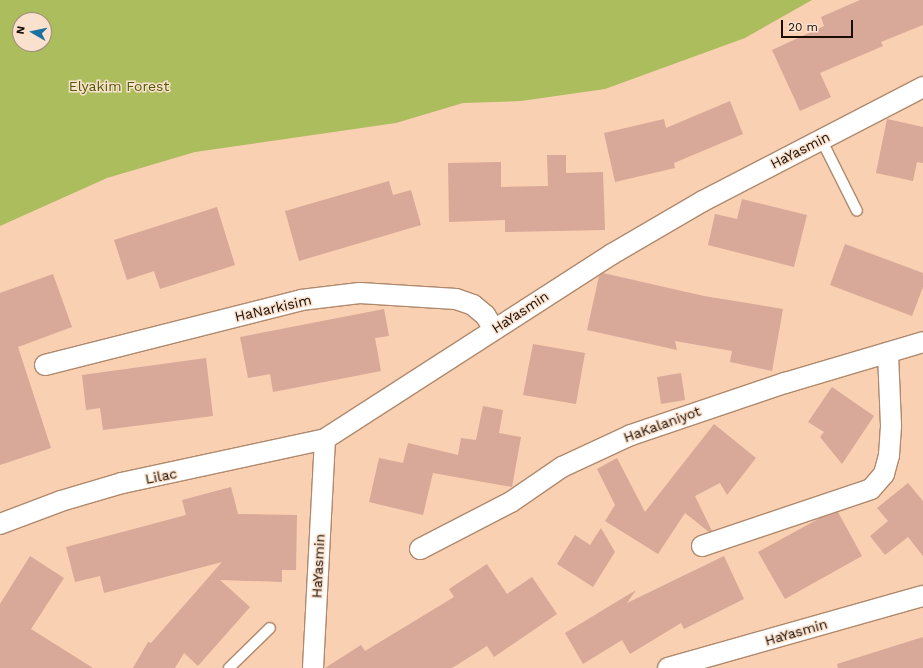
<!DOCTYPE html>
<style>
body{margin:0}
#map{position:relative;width:923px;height:668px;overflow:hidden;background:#f9d0b1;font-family:"Work Sans",sans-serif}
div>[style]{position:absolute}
.green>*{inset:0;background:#abbd5c}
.building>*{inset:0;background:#d8a898}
.roads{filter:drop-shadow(1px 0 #af896d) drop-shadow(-1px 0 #af896d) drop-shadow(0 1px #af896d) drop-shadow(0 -1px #af896d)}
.lane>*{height:10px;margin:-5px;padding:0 5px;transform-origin:5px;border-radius:5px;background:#fff}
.street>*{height:20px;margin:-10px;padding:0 10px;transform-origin:10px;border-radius:10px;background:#fff}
span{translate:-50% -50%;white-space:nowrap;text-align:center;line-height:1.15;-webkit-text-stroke:3px #fae1ce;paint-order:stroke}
.park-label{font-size:14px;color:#4e5a00}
.street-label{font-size:14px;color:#1a0d03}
.north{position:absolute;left:12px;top:12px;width:40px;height:40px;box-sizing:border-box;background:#fae1ce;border:1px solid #a08c7d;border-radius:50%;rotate:279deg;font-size:11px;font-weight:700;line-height:16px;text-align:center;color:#1a0d03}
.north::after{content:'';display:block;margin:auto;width:14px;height:18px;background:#1972a1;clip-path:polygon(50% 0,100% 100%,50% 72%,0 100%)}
.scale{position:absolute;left:781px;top:20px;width:72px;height:18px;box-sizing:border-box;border:2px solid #1a0d03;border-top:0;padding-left:5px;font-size:12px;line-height:14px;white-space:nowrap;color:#1a0d03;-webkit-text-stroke:3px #fae1ce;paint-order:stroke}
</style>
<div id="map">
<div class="green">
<i style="clip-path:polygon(evenodd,0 0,812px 0,745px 38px,605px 89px,521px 101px,463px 103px,396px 123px,195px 152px,107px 178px,0 226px,0 0,20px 20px,44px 20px,44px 44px,20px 44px,20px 20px)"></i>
</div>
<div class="building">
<i style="clip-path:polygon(860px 0,923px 0,923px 25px,881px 42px,883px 46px,820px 73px,831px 97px,800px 111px,772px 50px,824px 26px,821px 17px)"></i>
<i style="clip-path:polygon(730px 101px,743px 134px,674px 163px,675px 168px,615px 182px,604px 133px,664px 119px,666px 128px)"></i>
<i style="clip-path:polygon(887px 119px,923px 127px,923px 163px,917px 162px,913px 181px,876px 173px)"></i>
<i style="clip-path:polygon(547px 155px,566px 155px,566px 173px,603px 172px,605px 230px,505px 232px,505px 220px,449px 222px,448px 163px,501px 162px,501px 187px,548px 186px)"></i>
<i style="clip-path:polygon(389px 181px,393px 195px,411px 190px,421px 225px,299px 261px,285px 211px)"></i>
<i style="clip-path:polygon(742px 199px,807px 215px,794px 267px,708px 245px,715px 214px,737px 219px)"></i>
<i style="clip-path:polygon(217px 207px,235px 265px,160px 289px,154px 271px,127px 280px,114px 240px)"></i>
<i style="clip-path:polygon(845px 244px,923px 273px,923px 287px,912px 316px,830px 285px)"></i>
<i style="clip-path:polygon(603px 273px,704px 296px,783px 309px,772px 371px,730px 362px,732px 351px,675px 341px,677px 350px,587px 330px,599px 276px)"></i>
<i style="clip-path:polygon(53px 274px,72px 327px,18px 347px,51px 448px,0 465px,0 293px)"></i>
<i style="clip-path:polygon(384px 309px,389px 336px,375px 338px,381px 371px,273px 392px,270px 374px,248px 378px,240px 337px)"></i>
<i style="clip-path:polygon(533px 344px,585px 353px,576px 404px,523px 395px)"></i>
<i style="clip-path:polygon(206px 358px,213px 416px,103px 430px,100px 408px,86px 410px,82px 375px)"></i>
<i style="clip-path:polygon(681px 373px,685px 400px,661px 404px,657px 377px)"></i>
<i style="clip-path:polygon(832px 387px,874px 416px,842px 464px,820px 437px,824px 432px,808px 422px)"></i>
<i style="clip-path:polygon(483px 406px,503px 410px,499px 433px,521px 437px,512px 487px,433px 473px,423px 515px,369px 502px,379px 458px,403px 463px,408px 443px,458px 455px,461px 438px,476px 440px)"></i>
<i style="clip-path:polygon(714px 424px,756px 458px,727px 495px,720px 483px,695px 496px,712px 531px,709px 532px,685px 513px,658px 554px,605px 521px,615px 505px,597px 469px,617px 458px,645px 512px)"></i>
<i style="clip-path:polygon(908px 483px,923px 501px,923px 556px,908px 537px,885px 555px,870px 536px,888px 521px,877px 508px)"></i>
<i style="clip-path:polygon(231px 487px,238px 514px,297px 515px,296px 570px,282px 570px,282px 582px,220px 580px,250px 607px,198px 666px,184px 653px,175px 668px,133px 668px,148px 642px,151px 643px,222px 562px,104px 593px,100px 576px,75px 582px,66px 547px,186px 515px,182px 500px)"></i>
<i style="clip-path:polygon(838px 512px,862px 556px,785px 599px,758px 552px,820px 518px)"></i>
<i style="clip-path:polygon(601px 528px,615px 552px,593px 587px,557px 564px,575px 535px,590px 545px)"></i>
<i style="clip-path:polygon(30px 556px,64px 578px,31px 629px,93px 668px,0 668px,0 604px)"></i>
<i style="clip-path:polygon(724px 556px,744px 599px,684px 629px,681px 623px,630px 654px,622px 640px,583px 664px,565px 633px,636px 590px,627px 603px)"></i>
<i style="clip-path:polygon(487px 564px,507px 594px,532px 577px,557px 614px,494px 657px,487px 646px,452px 668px,325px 668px,361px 645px,365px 651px,454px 597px,449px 589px)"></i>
<i style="clip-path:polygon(923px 637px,923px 668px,838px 668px,837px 664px)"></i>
</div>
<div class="roads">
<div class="lane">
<i style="left:821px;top:139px;width:80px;rotate:63.4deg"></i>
<i style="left:229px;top:668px;width:57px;rotate:-44.3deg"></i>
</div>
<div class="street">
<i style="left:45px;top:365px;width:264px;rotate:-14.2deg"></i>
<i style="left:301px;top:300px;width:59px;rotate:-6.8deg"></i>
<i style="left:360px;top:293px;width:96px;rotate:3.6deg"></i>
<i style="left:456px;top:299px;width:18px;rotate:19deg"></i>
<i style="left:473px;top:305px;width:16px;rotate:40deg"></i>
<i style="left:485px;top:315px;width:17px;rotate:57deg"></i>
<i style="left:0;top:524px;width:65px;rotate:-20.7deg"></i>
<i style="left:61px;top:501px;width:64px;rotate:-16.4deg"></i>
<i style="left:122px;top:483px;width:208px;rotate:-12.2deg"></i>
<i style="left:325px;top:439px;width:341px;rotate:-32.8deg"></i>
<i style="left:612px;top:254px;width:105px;rotate:-30.2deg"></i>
<i style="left:703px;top:201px;width:248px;rotate:-27.4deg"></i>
<i style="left:702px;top:546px;width:178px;rotate:-18.6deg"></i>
<i style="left:871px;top:489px;width:20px;rotate:-49deg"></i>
<i style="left:884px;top:474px;width:20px;rotate:-75deg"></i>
<i style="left:889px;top:455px;width:30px;rotate:-86deg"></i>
<i style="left:891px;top:425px;width:72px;rotate:-92.4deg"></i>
<i style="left:420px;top:549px;width:102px;rotate:-27.3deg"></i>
<i style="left:511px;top:502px;width:62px;rotate:-34.5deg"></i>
<i style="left:562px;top:467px;width:76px;rotate:-24.9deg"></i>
<i style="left:631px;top:435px;width:163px;rotate:-18.7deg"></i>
<i style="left:785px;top:383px;width:144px;rotate:-16.5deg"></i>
<i style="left:313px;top:668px;width:229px;rotate:-87deg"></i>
<i style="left:668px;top:668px;width:265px;rotate:-15.8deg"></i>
</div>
</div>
<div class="park-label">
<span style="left:119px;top:86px">Elyakim Forest</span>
</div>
<div class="street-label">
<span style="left:800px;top:150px;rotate:-27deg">HaYasmin</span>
<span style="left:273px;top:308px;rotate:-13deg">HaNarkisim</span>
<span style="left:520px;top:312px;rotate:-33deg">HaYasmin</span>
<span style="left:662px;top:424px;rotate:-20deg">HaKalaniyot</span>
<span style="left:161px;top:476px;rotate:-11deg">Lilac</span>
<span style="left:318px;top:566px;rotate:-87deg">HaYasmin</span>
<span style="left:796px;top:632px;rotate:-16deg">HaYasmin</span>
</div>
<div class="north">N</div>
<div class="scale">20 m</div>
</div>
